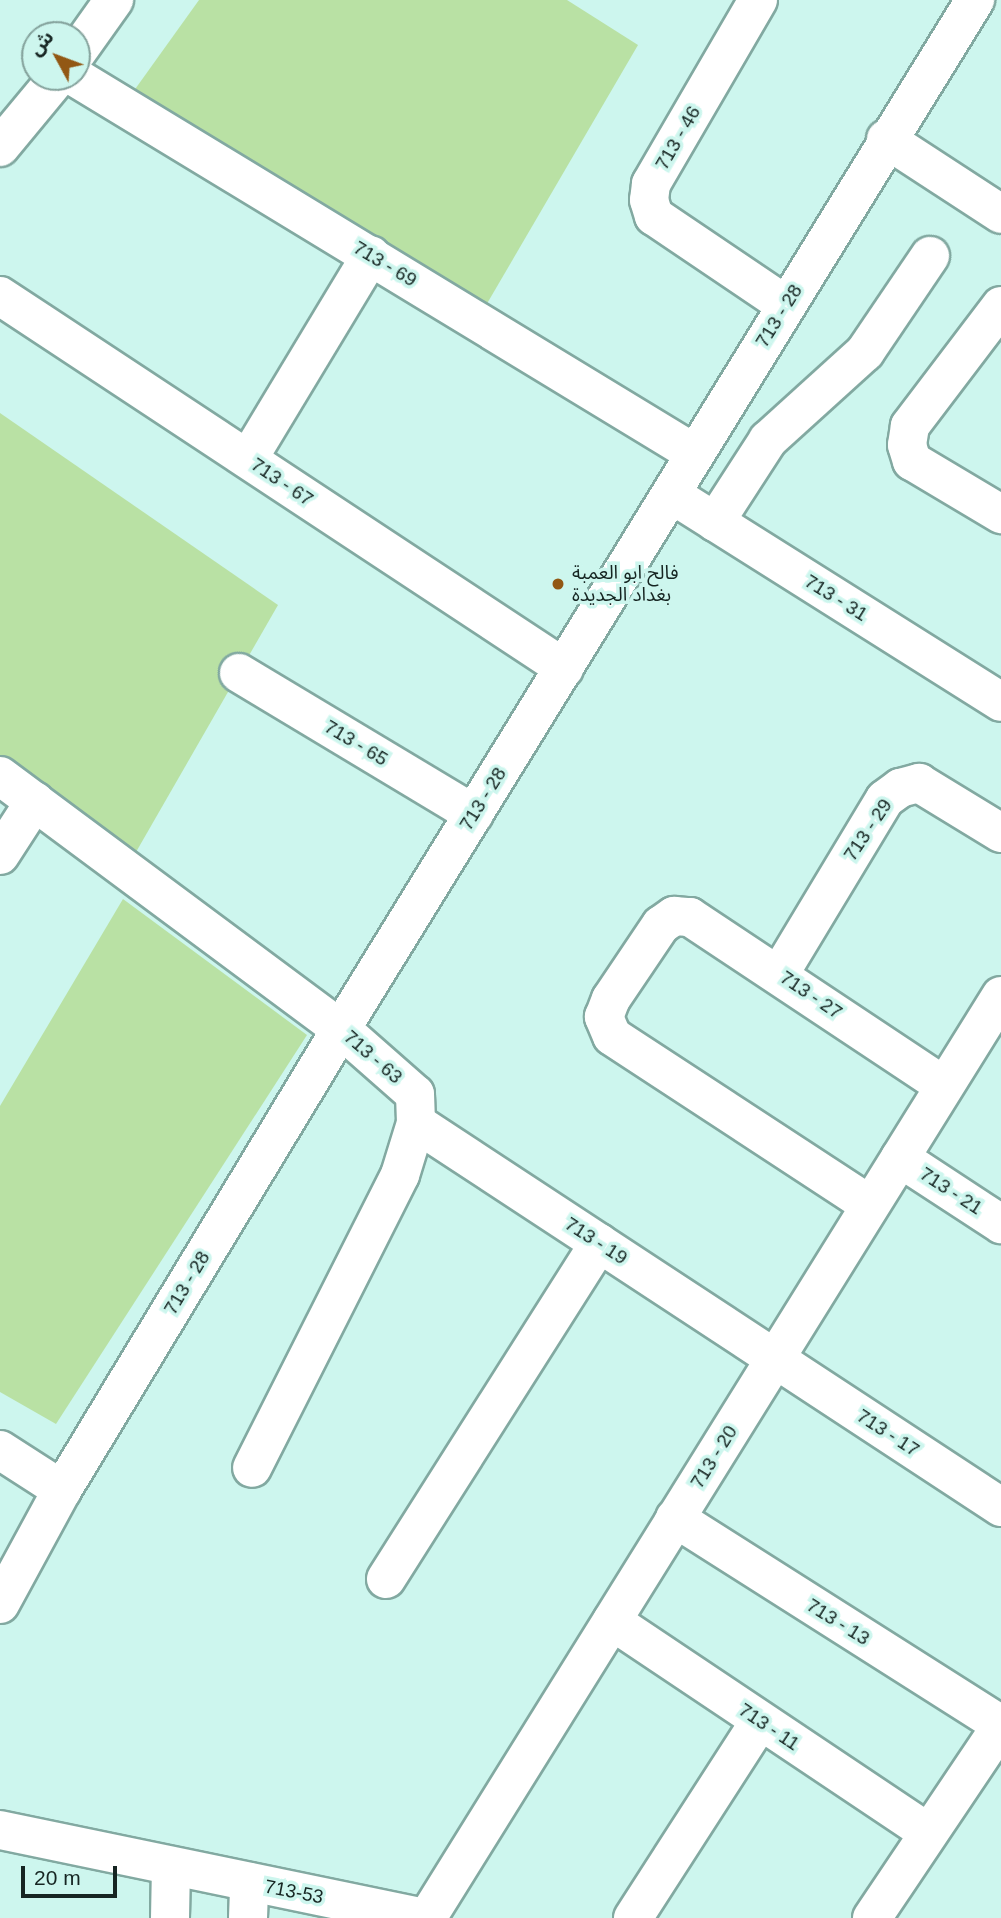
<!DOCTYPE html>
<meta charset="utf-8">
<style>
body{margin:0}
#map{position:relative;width:1001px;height:1918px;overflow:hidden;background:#cdf6ee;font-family:Helvetica,"Noto Sans Arabic",sans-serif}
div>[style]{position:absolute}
.green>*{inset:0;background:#b9e1a4}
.roads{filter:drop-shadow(2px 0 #82a9a1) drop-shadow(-2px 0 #82a9a1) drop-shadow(0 2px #82a9a1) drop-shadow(0 -2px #82a9a1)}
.minor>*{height:38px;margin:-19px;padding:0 19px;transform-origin:19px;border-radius:19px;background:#fff}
.dots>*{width:19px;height:19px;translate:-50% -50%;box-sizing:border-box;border:4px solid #cdf6ee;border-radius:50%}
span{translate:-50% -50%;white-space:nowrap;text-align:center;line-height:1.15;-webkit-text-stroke:7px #cdf6ee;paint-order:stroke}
.street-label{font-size:19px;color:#162522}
.poi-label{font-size:19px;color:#162522}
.left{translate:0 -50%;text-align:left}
.north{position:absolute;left:21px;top:21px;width:70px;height:70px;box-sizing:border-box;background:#cdf6ee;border:2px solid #84a29c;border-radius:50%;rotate:311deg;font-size:19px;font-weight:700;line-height:28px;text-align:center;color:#162522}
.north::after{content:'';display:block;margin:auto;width:24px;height:32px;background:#925814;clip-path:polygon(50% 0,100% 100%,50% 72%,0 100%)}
.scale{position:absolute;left:21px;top:1866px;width:96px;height:32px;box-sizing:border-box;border:4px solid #162522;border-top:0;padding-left:9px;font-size:21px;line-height:24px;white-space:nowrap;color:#162522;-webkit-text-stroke:5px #cdf6ee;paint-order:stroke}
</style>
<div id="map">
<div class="green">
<i style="clip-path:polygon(199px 0,567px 0,638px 45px,478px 319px,123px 106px)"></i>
<i style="clip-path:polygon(0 413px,278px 605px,128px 866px,0 776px)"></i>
<i style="clip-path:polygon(123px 899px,307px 1035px,56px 1424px,0 1392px,0 1106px)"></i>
</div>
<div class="roads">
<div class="minor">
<i style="left:758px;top:0;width:213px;rotate:120.2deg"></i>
<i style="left:651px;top:184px;width:16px;rotate:97deg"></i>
<i style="left:649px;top:200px;width:17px;rotate:73deg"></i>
<i style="left:654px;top:216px;width:159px;rotate:34deg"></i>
<i style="left:77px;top:52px;width:64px;rotate:-54.6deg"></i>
<i style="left:75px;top:77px;width:724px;rotate:31.28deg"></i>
<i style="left:886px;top:139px;width:137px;rotate:33.1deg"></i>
<i style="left:0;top:147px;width:91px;rotate:-50.4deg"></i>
<i style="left:0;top:296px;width:676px;rotate:33.41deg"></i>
<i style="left:1001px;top:306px;width:151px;rotate:127.2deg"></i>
<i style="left:910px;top:426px;width:19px;rotate:99deg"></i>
<i style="left:907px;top:445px;width:17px;rotate:73deg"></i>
<i style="left:912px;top:461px;width:104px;rotate:30.8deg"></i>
<i style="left:248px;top:459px;width:238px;rotate:-58.9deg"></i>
<i style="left:671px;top:494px;width:390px;rotate:32.2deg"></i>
<i style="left:715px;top:522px;width:98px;rotate:-57.1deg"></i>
<i style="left:768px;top:440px;width:131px;rotate:-42.2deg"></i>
<i style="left:865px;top:352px;width:116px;rotate:-55.9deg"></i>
<i style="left:239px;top:673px;width:274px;rotate:31deg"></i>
<i style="left:0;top:776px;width:425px;rotate:36.6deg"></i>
<i style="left:341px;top:1029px;width:98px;rotate:41.3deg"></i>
<i style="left:415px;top:1094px;width:29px;rotate:88deg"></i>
<i style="left:416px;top:1123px;width:54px;rotate:107.1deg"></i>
<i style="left:400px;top:1175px;width:328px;rotate:116.8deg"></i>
<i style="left:0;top:855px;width:64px;rotate:-57.1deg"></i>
<i style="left:780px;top:973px;width:203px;rotate:-58.9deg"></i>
<i style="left:885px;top:799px;width:19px;rotate:-36deg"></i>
<i style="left:900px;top:788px;width:20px;rotate:-15deg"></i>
<i style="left:919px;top:783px;width:96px;rotate:31.4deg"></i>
<i style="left:416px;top:1123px;width:700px;rotate:33.28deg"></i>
<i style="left:900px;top:1158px;width:121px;rotate:33.2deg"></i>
<i style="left:870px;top:1205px;width:308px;rotate:-146.8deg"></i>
<i style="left:612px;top:1036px;width:21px;rotate:-113deg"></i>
<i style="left:604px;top:1017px;width:19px;rotate:-69deg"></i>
<i style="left:611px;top:999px;width:89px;rotate:-56deg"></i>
<i style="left:661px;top:925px;width:16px;rotate:-35deg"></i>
<i style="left:674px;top:916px;width:16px;rotate:4deg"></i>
<i style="left:690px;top:917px;width:305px;rotate:33.6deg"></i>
<i style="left:0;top:1450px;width:74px;rotate:32.8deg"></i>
<i style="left:675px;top:1518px;width:386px;rotate:32.4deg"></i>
<i style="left:386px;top:1579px;width:398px;rotate:-57.6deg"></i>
<i style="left:0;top:1604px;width:130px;rotate:-61.5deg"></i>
<i style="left:62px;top:1490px;width:539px;rotate:-58.82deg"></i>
<i style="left:341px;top:1029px;width:1209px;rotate:-58.36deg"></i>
<i style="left:612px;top:1621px;width:379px;rotate:33.8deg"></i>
<i style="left:0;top:1830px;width:433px;rotate:11.7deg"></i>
<i style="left:170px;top:1918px;width:51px;rotate:-88.9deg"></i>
<i style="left:248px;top:1918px;width:36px;rotate:-88deg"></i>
<i style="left:427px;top:1918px;width:1086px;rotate:-58.1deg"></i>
<i style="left:633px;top:1918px;width:234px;rotate:-57.2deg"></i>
<i style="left:872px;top:1918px;width:231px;rotate:-56.1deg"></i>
</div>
</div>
<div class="dots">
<i style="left:558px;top:584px;background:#925814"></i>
</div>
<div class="street-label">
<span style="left:678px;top:138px;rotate:-60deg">713 - 46</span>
<span style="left:385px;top:264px;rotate:31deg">713 - 69</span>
<span style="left:779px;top:316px;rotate:-58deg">713 - 28</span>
<span style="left:282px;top:482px;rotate:34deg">713 - 67</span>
<span style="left:836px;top:598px;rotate:32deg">713 - 31</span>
<span style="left:356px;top:743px;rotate:31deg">713 - 65</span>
<span style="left:483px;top:799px;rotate:-58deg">713 - 28</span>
<span style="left:868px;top:830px;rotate:-56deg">713 - 29</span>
<span style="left:811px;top:995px;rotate:34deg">713 - 27</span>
<span style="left:373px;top:1057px;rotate:41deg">713 - 63</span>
<span style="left:951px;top:1191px;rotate:33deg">713 - 21</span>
<span style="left:596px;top:1241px;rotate:33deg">713 - 19</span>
<span style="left:187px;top:1283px;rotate:-59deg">713 - 28</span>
<span style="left:888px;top:1433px;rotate:33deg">713 - 17</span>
<span style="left:714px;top:1457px;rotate:-58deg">713 - 20</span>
<span style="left:838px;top:1622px;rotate:32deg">713 - 13</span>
<span style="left:769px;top:1727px;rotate:34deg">713 - 11</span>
<span style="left:294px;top:1892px;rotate:11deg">713-53</span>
</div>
<div class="poi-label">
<span class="left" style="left:572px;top:584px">فالح ابو العمبة<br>بغداد الجديدة</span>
</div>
<div class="north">ش</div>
<div class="scale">20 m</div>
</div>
